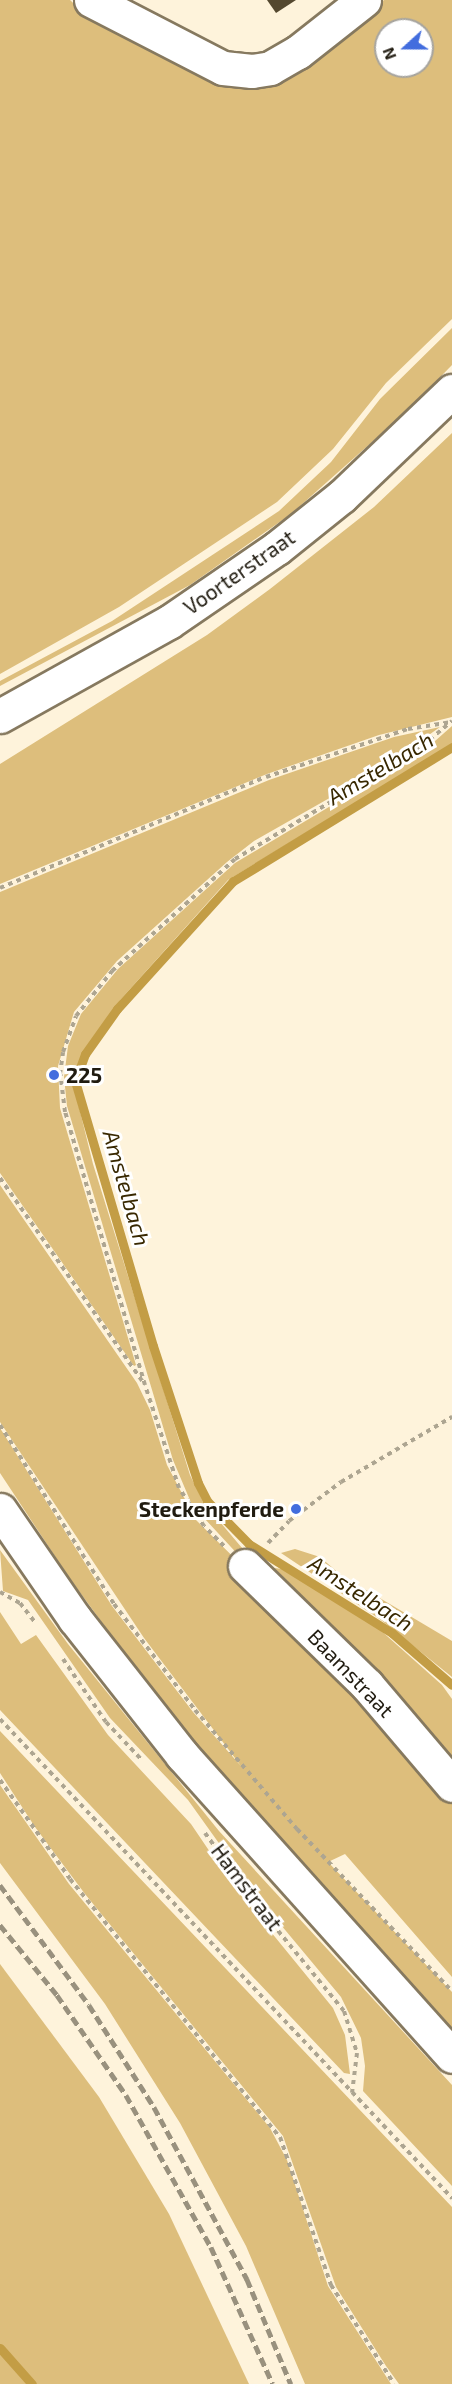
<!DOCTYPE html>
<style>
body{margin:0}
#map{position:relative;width:452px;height:2384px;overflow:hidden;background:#fef3db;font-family:"Exo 2",sans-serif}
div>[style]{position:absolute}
.green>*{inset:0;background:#ddbe7c}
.stream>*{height:9px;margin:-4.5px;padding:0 4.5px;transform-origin:4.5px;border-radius:4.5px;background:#c39d45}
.building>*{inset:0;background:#54482f}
.path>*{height:4px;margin-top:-2px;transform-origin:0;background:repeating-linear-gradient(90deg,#ada591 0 4.5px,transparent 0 9px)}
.roads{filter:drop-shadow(2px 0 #86795f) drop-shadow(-2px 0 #86795f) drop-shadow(0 2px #86795f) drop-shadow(0 -2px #86795f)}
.street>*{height:33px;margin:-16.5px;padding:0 16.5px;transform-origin:16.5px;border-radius:16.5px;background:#fff}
.secondary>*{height:33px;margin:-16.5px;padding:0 16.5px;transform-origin:16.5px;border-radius:16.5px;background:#fff}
.rail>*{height:4.5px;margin-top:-2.25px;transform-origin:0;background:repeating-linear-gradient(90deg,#99917e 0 9px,transparent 0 13.5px)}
.dots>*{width:16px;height:16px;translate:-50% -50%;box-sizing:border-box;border:3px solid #fff;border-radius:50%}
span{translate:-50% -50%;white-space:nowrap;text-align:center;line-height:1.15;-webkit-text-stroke:6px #fff;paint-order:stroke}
.street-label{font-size:21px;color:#201b10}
.poi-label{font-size:21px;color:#201b10;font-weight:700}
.left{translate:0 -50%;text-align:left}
.right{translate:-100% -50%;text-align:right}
.water-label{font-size:22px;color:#382801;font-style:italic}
.north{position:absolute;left:374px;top:18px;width:60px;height:60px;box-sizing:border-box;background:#fff;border:2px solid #a6a49f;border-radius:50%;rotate:249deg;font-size:16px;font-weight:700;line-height:24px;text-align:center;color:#201b10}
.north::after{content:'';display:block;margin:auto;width:21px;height:27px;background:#426dde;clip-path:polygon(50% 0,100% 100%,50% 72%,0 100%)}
</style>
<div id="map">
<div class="green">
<i style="clip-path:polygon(evenodd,0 0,70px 0,89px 18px,214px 78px,364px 19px,384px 0,452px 0,452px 319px,386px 383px,333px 449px,277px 502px,119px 607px,0 674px,0 0,386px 30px,422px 30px,422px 66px,386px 66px,386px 30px)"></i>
<i style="clip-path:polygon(452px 328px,452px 365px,408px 410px,291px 514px,190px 585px,0 686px,0 681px,112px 621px,279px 511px,331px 462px,380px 399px)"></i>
<i style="clip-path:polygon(452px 433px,452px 717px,379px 735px,267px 774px,0 884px,0 764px,207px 635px,270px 589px,374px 507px)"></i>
<i style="clip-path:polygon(452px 726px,452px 744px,228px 880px,121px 999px,71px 1075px,93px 1164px,190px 1475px,203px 1502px,248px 1555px,243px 1560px,192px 1505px,173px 1460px,67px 1106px,64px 1077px,68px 1046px,81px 1014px,118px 969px,235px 863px,426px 749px)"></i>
<i style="clip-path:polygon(440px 727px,384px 767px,254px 841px,227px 862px,117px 961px,74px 1012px,58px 1066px,60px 1108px,136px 1365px,134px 1366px,0 1173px,0 892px,269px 780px,394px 737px)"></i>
<i style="clip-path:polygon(0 1185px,137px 1383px,150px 1410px,167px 1465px,196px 1520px,330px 1653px,452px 1801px,452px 1977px,345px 1854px,328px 1862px,452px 1992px,452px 2030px,208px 1761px,157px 1698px,68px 1576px,0 1473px,0 1428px,112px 1606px,193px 1712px,241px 1766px,144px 1638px,0 1422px)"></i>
<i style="clip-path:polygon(295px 1549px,320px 1557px,341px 1575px,452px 1641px,452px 1677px,381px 1620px,281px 1553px)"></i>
<i style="clip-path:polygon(0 1550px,68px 1644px,219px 1831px,452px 2085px,452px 2186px,363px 2091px,365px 2066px,361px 2038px,341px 1997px,256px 1895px,188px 1800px,110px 1718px,28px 1600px,3px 1591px)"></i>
<i style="clip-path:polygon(267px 1567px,282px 1569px,378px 1628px,442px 1685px,452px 1699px,452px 1770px)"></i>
<i style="clip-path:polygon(0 1612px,21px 1644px,36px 1635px,108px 1735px,191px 1824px,231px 1883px,333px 2008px,345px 2035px,350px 2074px,344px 2073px,0 1710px)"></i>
<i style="clip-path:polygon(0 1731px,452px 2207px,452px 2384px,399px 2384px,386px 2366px,336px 2287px,283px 2136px,85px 1894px,35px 1827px,0 1773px)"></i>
<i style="clip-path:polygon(0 1785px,69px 1884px,270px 2128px,287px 2160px,328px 2286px,391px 2384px,305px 2384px,246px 2246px,180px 2123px,105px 2004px,0 1863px)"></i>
<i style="clip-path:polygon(0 1964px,99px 2097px,169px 2214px,249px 2384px,0 2384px)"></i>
</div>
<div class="stream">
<i style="left:452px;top:747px;width:257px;rotate:148.5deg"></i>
<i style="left:233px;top:881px;width:173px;rotate:132.2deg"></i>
<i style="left:117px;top:1009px;width:55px;rotate:125.4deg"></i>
<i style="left:85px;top:1054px;width:29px;rotate:110deg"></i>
<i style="left:75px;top:1081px;width:276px;rotate:73.6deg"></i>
<i style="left:153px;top:1346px;width:144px;rotate:71.8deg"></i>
<i style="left:198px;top:1483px;width:20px;rotate:63deg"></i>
<i style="left:207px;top:1501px;width:60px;rotate:45.7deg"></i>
<i style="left:249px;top:1544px;width:168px;rotate:31.9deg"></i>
<i style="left:392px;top:1633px;width:79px;rotate:40.9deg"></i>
<i style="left:0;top:2348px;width:48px;rotate:48.4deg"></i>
</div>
<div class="building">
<i style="clip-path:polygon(267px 0,296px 0,276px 13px)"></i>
</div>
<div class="path">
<i style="left:0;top:888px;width:288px;rotate:-22.7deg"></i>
<i style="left:266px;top:777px;width:150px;rotate:-18.7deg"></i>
<i style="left:408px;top:729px;width:44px;rotate:-9.2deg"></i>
<i style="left:0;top:1178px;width:249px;rotate:55deg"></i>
<i style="left:0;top:1425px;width:212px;rotate:57.5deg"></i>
<i style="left:114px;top:1604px;width:133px;rotate:52.6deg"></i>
<i style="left:195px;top:1710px;width:157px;rotate:49.4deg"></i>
<i style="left:297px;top:1829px;width:224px;rotate:46.3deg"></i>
<i style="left:268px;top:1543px;width:30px;rotate:-46deg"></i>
<i style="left:289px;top:1521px;width:65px;rotate:-36.9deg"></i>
<i style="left:341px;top:1482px;width:129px;rotate:-30.4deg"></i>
<i style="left:224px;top:1546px;width:28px;rotate:-135deg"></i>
<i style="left:204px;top:1526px;width:45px;rotate:-123.3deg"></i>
<i style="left:179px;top:1488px;width:108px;rotate:-108.3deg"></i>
<i style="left:145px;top:1385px;width:284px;rotate:-106.3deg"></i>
<i style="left:65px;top:1112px;width:38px;rotate:-97deg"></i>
<i style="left:60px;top:1074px;width:22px;rotate:-82deg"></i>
<i style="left:63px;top:1052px;width:38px;rotate:-70deg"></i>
<i style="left:76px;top:1016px;width:58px;rotate:-51.3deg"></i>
<i style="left:112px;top:971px;width:166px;rotate:-42.3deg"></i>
<i style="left:235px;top:859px;width:211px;rotate:-30.8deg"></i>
<i style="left:416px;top:751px;width:47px;rotate:-39.8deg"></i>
<i style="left:0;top:1592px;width:23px;rotate:29deg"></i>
<i style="left:20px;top:1603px;width:24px;rotate:52deg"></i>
<i style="left:63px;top:1659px;width:76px;rotate:55.7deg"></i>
<i style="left:106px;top:1722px;width:51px;rotate:46.6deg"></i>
<i style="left:0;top:1719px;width:659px;rotate:46.66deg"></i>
<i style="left:0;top:1780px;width:121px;rotate:54.7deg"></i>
<i style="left:70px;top:1879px;width:333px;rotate:50.9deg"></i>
<i style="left:280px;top:2137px;width:157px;rotate:71deg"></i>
<i style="left:331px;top:2285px;width:117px;rotate:57.5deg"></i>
<i style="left:205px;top:1833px;width:95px;rotate:54deg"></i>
<i style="left:261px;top:1910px;width:131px;rotate:50.6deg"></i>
<i style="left:344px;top:2011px;width:44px;rotate:72.8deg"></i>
<i style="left:357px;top:2053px;width:40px;rotate:97.1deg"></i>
</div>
<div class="roads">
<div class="street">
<i style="left:91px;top:0;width:148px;rotate:27.3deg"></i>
<i style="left:223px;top:68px;width:29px;rotate:6deg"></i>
<i style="left:252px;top:71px;width:18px;rotate:-9deg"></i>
<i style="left:270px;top:68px;width:32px;rotate:-30deg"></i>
<i style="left:298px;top:52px;width:84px;rotate:-38.2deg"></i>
<i style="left:245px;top:1566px;width:170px;rotate:44.3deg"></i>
<i style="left:367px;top:1685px;width:131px;rotate:49.6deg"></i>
</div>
<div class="secondary">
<i style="left:0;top:716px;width:193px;rotate:-29.1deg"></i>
<i style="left:169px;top:622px;width:131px;rotate:-34.4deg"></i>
<i style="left:277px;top:548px;width:83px;rotate:-38.7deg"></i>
<i style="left:342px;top:496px;width:152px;rotate:-43.7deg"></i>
<i style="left:0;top:1510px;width:132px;rotate:55.5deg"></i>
<i style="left:75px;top:1619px;width:173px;rotate:51.8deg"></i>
<i style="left:182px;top:1755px;width:404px;rotate:48.1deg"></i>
</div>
</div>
<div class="rail">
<i style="left:0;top:1885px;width:149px;rotate:53.4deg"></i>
<i style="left:89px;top:2005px;width:121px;rotate:57.5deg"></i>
<i style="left:154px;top:2107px;width:196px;rotate:61.6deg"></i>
<i style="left:247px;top:2279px;width:114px;rotate:67.3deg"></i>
<i style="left:0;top:1925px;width:90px;rotate:50.8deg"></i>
<i style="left:57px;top:1995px;width:121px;rotate:55.4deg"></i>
<i style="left:126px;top:2095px;width:174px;rotate:60.8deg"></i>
<i style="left:211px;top:2247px;width:150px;rotate:65.7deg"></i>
</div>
<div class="dots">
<i style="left:54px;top:1075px;background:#426dde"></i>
<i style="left:296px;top:1509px;background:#426dde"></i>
</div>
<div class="street-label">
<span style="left:239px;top:572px;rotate:-35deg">Voorterstraat</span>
<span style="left:351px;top:1673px;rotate:46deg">Baamstraat</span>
<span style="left:247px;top:1887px;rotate:53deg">Hamstraat</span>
</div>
<div class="poi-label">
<span class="left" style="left:66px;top:1075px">225</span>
<span class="right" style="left:284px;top:1509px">Steckenpferde</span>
</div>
<div class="water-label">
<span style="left:380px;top:768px;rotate:-31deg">Amstelbach</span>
<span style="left:127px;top:1188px;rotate:74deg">Amstelbach</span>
<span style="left:361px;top:1593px;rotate:33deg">Amstelbach</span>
</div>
<div class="north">N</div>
</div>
